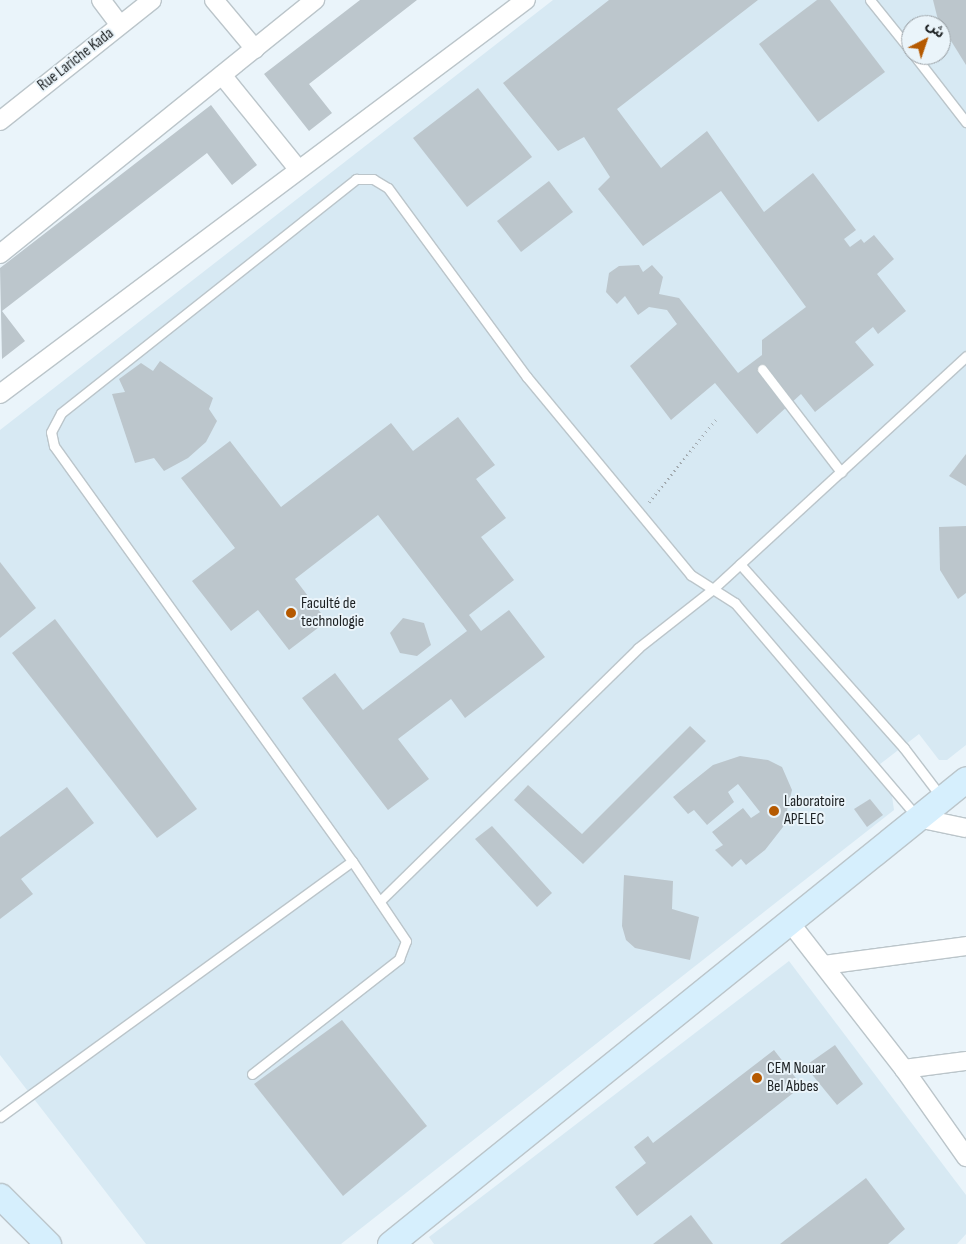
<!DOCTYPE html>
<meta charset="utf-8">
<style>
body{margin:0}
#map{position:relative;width:966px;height:1244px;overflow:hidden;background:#eaf4fa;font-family:"Sofia Sans Condensed","Noto Sans Arabic",sans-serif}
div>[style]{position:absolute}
.built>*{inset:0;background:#d7e9f3}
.building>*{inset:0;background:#bcc6cc}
.path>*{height:3px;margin-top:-1.5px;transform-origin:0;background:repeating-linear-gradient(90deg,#a3abb0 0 1px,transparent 0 5px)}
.roads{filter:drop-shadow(1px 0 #bbc5ca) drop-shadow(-1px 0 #bbc5ca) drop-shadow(0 1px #bbc5ca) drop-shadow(0 -1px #bbc5ca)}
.lane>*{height:9px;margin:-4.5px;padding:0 4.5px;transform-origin:4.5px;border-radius:4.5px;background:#fff}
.street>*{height:18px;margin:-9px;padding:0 9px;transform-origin:9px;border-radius:9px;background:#fff}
.secondary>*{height:25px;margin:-12.5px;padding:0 12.5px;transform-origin:12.5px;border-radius:12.5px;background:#d6effd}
.dots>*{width:14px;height:14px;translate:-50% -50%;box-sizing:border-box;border:2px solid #eaf4fa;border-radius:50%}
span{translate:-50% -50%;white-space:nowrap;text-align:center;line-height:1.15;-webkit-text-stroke:4px #eaf4fa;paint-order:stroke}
.street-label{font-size:16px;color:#1c2022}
.poi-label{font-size:16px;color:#1c2022}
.left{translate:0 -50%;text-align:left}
.north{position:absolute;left:901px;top:15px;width:50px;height:50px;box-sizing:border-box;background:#eaf4fa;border:1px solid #989fa4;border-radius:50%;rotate:41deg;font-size:14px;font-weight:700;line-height:20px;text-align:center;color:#1c2022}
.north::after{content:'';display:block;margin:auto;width:18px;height:22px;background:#b55900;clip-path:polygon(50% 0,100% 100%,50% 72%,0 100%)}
</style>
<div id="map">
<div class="built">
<i style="clip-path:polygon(evenodd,553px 0,966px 0,966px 745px,947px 760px,939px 760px,919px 734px,875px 768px,892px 796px,894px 810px,341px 1244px,146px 1244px,0 1055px,0 430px,553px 0,911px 25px,941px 25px,941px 55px,911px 55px,911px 25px)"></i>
<i style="clip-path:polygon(789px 961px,966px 1195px,966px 1234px,957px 1244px,434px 1244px,429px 1237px)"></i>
</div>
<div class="building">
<i style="clip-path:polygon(360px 0,417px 0,309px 84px,332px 113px,309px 131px,264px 74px)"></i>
<i style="clip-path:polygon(609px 0,758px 0,617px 109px,661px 168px,707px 131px,764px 212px,813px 173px,856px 230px,844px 239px,850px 247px,861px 239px,864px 243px,874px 235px,894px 259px,877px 274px,906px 311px,878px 334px,873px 327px,855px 342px,874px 365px,815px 412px,801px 394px,757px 434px,715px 383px,671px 420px,630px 366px,677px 324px,667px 310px,649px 307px,638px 315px,625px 296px,617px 304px,606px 292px,609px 273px,619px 266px,639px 265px,643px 272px,652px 265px,663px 277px,659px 294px,679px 298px,738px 373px,762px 355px,762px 340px,806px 307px,721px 191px,643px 246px,598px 189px,610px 177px,584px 137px,558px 151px,503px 83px)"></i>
<i style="clip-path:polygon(817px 0,830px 0,885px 72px,818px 122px,759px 44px)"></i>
<i style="clip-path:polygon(933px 0,966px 0,966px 65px,938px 20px)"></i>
<i style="clip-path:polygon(478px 88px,532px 157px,467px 207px,413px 138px)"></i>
<i style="clip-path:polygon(211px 105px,257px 165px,232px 185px,207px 153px,2px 311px,25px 341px,2px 359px,0 268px)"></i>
<i style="clip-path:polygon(549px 181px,573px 212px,521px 252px,497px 221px)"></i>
<i style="clip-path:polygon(160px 361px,213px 398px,209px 409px,217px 421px,206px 442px,188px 458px,164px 471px,154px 458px,135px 463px,112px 394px,125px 392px,119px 379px,141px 363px,153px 371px)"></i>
<i style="clip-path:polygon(458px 417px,495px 465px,476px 479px,506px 518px,481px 537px,514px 580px,469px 615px,481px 631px,509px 610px,545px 657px,465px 718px,451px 699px,398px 739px,429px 779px,388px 810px,302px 698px,335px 673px,363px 710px,467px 631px,378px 515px,295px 579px,327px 621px,289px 650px,258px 610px,231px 631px,192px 581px,235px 548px,181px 478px,230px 441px,281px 507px,391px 423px,413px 451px)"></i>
<i style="clip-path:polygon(966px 454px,966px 486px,949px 476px)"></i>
<i style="clip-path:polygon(966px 526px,966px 593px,958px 599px,940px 570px,939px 527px)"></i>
<i style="clip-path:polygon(0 562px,36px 608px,0 638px)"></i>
<i style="clip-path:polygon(403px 618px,424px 623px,431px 645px,417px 656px,400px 653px,390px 633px)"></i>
<i style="clip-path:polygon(55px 619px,197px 809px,157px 838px,12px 653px)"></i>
<i style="clip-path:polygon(690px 726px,706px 741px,583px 864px,514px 800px,528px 785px,582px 834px)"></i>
<i style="clip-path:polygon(740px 756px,768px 760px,782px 767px,792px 790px,783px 827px,765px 850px,746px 865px,741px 859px,732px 867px,715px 850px,723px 845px,712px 832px,743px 808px,751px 818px,760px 812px,738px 784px,728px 792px,734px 802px,707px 825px,694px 810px,688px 814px,673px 797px,713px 765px)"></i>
<i style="clip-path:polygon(67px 787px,94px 823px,21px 879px,33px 894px,0 919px,0 837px)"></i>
<i style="clip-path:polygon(870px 799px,883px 815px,867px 827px,854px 809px)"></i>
<i style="clip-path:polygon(492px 826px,552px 893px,537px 907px,475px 839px)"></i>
<i style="clip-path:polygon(624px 875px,673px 881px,672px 909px,699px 917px,690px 960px,635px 948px,626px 940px,622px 926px)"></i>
<i style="clip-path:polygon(342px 1020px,427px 1126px,343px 1196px,254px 1084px)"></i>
<i style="clip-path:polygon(835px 1045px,863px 1084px,837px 1105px,805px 1066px)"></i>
<i style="clip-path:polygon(774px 1050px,802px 1086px,637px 1216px,615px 1187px,646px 1163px,634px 1147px,648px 1136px,653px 1143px)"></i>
<i style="clip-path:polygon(866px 1178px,905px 1229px,888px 1244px,780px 1244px)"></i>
<i style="clip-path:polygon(691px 1215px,713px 1244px,653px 1244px)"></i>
</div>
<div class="path">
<i style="left:649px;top:502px;width:109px;rotate:-50.9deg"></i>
</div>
<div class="roads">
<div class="lane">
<i style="left:870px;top:0;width:65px;rotate:51.2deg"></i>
<i style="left:914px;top:55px;width:85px;rotate:52.2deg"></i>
<i style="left:762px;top:369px;width:130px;rotate:52.5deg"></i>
<i style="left:740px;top:564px;width:246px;rotate:48.3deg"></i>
<i style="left:904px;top:748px;width:63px;rotate:52.8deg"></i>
<i style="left:380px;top:901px;width:361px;rotate:-44.4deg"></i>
<i style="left:638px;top:648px;width:95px;rotate:-38.2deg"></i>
<i style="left:713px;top:589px;width:344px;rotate:-42.6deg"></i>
<i style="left:252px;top:1074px;width:187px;rotate:-38deg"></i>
<i style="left:399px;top:959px;width:19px;rotate:-69deg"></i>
<i style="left:406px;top:941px;width:97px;rotate:-124deg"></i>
<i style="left:352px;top:861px;width:511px;rotate:-125.68deg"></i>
<i style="left:54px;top:446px;width:14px;rotate:-102deg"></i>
<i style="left:51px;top:432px;width:21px;rotate:-62deg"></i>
<i style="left:61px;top:413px;width:377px;rotate:-38.4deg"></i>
<i style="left:356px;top:179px;width:17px"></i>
<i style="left:373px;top:179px;width:17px;rotate:31deg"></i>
<i style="left:388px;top:188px;width:235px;rotate:53.7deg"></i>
<i style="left:527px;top:377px;width:257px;rotate:50.4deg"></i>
<i style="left:691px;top:575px;width:52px;rotate:32.5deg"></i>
<i style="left:735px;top:603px;width:281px;rotate:49.6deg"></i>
<i style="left:0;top:1117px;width:435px;rotate:-36deg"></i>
</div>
<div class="street">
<i style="left:101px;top:0;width:31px;rotate:53deg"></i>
<i style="left:214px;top:0;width:64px;rotate:50.1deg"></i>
<i style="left:222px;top:75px;width:122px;rotate:51deg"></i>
<i style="left:0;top:121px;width:194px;rotate:-38.5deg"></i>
<i style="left:0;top:254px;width:405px;rotate:-38.9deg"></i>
<i style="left:0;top:394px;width:657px;rotate:-36.84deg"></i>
<i style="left:918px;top:818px;width:49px;rotate:11.8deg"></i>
<i style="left:788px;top:920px;width:189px;rotate:52.1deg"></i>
<i style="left:904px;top:1069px;width:108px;rotate:54.8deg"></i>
<i style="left:824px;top:965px;width:143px;rotate:-7.6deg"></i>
<i style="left:904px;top:1069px;width:63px;rotate:-7.4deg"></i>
</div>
<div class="secondary">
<i style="left:0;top:1196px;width:68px;rotate:45deg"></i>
<i style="left:390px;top:1244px;width:740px;rotate:-38.91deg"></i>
</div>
</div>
<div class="dots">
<i style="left:291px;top:613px;background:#b55900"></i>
<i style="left:774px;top:811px;background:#b55900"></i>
<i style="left:757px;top:1078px;background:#b55900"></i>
</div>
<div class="street-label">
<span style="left:76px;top:60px;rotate:-38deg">Rue Lariche Kada</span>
</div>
<div class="poi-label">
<span class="left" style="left:301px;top:613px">Faculté de<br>technologie</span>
<span class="left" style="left:784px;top:811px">Laboratoire<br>APELEC</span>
<span class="left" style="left:767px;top:1078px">CEM Nouar<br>Bel Abbes</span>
</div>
<div class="north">ش</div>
</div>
